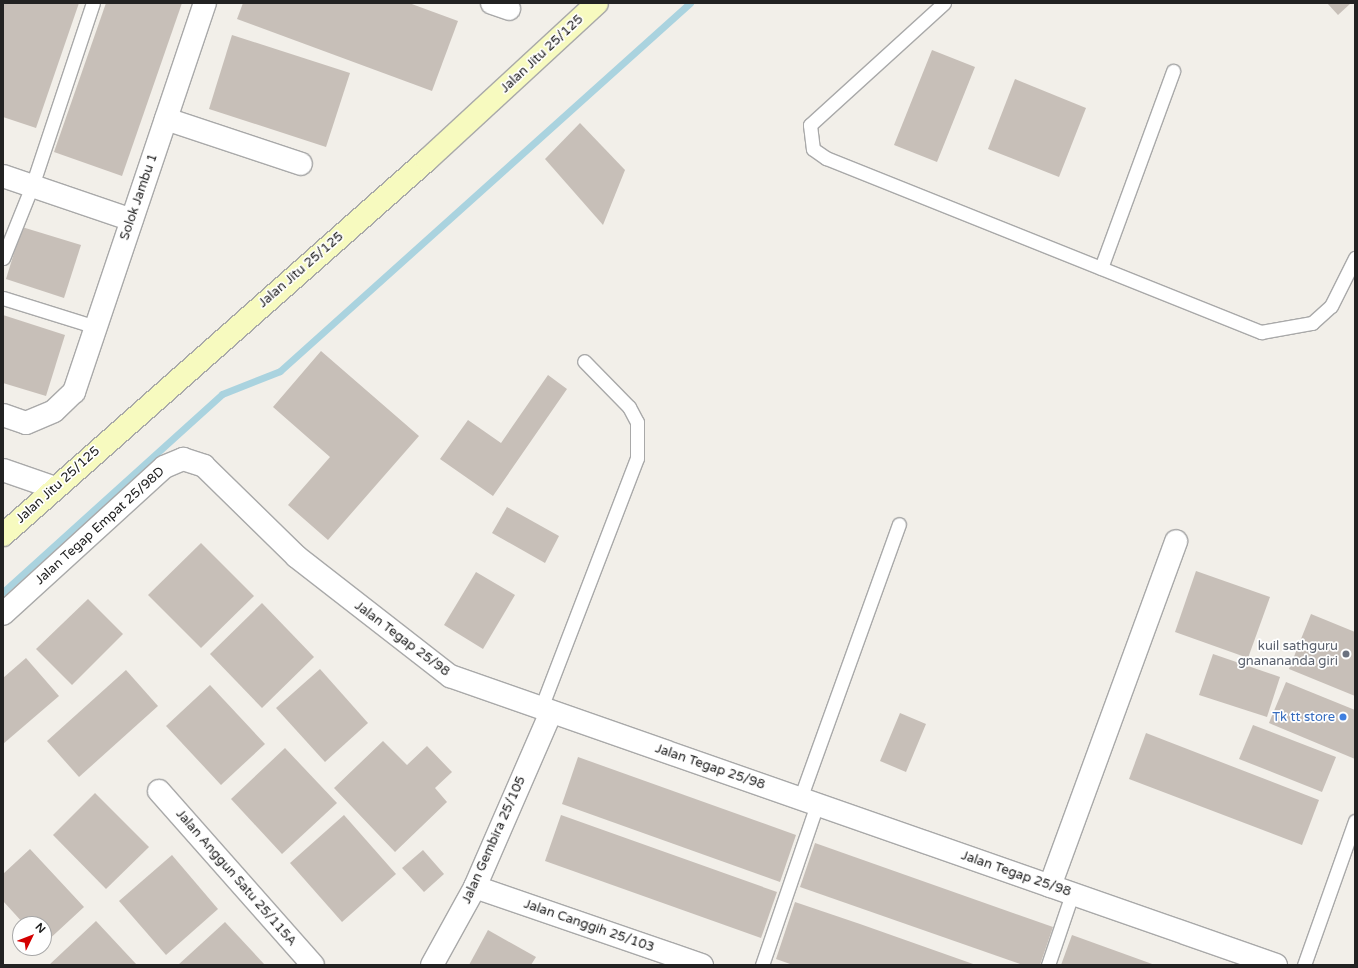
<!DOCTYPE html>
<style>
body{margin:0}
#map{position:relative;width:1358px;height:968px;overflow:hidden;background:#f2efe9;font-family:"Varela Round",sans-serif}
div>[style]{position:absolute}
.stream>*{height:7px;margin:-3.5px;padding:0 3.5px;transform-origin:3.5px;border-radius:3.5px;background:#aad3df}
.building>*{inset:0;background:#c7bfb8}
.roads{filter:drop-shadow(1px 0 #a9a9a9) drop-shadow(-1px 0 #a9a9a9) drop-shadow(0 1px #a9a9a9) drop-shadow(0 -1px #a9a9a9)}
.lane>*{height:13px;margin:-6.5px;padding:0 6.5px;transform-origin:6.5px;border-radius:6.5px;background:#fff}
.street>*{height:22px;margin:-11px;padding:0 11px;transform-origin:11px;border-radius:11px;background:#fff}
.secondary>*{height:22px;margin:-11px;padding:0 11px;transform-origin:11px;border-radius:11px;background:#f7fabf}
.dots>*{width:11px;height:11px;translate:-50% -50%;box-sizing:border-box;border:2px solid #fff;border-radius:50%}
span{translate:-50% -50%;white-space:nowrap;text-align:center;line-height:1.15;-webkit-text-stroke:3.5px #fff;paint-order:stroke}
.street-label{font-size:13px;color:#222}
.worship-label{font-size:13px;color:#5b616d}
.right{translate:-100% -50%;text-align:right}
.shop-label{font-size:13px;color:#366cbe}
.frame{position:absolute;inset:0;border:4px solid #222;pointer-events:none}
.north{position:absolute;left:12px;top:916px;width:40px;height:40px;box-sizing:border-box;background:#fff;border:1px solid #a7a7a7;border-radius:50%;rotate:47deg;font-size:11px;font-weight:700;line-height:16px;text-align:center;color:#222}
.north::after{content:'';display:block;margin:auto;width:14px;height:18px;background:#d40000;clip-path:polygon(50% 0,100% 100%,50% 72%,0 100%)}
</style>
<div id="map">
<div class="stream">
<i style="left:3px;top:592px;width:295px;rotate:-42.1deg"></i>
<i style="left:222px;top:394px;width:62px;rotate:-21.6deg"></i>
<i style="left:280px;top:371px;width:551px;rotate:-41.91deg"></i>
</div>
<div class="building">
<i style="clip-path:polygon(3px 3px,79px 3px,36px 128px,3px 117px)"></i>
<i style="clip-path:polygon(106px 3px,182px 3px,122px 176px,54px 152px)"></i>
<i style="clip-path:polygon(243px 3px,409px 3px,458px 21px,432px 91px,237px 19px)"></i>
<i style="clip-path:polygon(1327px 3px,1351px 3px,1338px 15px)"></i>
<i style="clip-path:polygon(232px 35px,350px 73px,326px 147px,209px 109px)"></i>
<i style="clip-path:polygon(932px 50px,975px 67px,937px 162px,894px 145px)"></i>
<i style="clip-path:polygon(1015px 79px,1086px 108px,1059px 177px,988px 149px)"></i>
<i style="clip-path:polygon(580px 123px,625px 170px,603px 225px,545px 159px)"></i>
<i style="clip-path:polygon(22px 227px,81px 245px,64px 298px,6px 279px)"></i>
<i style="clip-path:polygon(3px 315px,65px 335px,46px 396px,3px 383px)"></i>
<i style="clip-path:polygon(321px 351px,419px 436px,328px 540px,288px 505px,330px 457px,273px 407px)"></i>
<i style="clip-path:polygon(548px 375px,567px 389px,493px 496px,440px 459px,468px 420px,501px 443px)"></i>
<i style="clip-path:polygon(507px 507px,559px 536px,545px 563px,492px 533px)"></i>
<i style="clip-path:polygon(201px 543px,254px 596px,201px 648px,148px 595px)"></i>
<i style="clip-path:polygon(1196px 571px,1270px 597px,1248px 658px,1175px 632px)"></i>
<i style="clip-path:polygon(476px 572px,515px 595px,483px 649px,444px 625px)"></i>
<i style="clip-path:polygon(88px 599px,123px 634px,72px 685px,36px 649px)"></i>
<i style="clip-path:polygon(262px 603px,314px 657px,262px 708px,210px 654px)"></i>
<i style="clip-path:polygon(1311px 614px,1355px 632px,1355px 696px,1289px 669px)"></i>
<i style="clip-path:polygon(1213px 654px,1280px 677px,1267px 717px,1199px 695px)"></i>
<i style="clip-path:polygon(26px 658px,59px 696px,3px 744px,3px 678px)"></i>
<i style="clip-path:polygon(320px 669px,368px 723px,325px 762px,276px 708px)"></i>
<i style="clip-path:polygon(126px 670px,158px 706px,79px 777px,47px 741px)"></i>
<i style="clip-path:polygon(1286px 682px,1355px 710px,1355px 759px,1269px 723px)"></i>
<i style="clip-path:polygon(210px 685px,265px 744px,221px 785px,166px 726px)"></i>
<i style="clip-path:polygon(900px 713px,926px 724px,906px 772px,880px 761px)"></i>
<i style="clip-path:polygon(1253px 725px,1336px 757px,1322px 792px,1239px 759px)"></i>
<i style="clip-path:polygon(1146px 733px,1319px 800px,1302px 845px,1129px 779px)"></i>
<i style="clip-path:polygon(383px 741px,407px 765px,427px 746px,452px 772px,435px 788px,447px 802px,395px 852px,334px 788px)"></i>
<i style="clip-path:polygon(285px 748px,337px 803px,282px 854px,231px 799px)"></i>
<i style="clip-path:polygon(578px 757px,796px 835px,780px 882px,562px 804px)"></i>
<i style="clip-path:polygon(95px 793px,149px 847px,106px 889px,53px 835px)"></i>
<i style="clip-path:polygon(344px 815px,396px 874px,342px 922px,290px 863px)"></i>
<i style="clip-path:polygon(561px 815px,777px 892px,761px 938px,545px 861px)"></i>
<i style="clip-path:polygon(815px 843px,1053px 927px,1040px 965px,1023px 965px,800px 887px)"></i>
<i style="clip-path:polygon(30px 849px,84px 907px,44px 944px,44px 924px,24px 924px,3px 901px,3px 874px)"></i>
<i style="clip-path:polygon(423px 850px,444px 874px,424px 892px,402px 868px)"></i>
<i style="clip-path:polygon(172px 855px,218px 909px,166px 955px,119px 901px)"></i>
<i style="clip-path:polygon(795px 902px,860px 924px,976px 965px,793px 965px,776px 959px)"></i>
<i style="clip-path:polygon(96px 921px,137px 965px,49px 965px)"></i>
<i style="clip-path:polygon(225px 922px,265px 965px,178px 965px)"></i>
<i style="clip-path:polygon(488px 930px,536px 957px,531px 965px,469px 965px)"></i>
<i style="clip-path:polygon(1072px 935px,1155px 965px,1061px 965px)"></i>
</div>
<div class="roads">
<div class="lane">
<i style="left:944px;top:3px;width:181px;rotate:137.7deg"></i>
<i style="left:810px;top:125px;width:24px;rotate:83deg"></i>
<i style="left:813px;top:149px;width:16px;rotate:35deg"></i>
<i style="left:826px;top:158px;width:469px;rotate:21.8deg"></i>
<i style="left:1261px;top:332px;width:52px;rotate:-10deg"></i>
<i style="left:1312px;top:323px;width:25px;rotate:-42deg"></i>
<i style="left:1331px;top:306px;width:54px;rotate:-63.4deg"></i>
<i style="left:3px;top:258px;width:78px;rotate:-68.1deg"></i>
<i style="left:32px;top:186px;width:193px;rotate:-71.6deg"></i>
<i style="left:1101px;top:268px;width:210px;rotate:-69.9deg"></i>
<i style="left:3px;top:298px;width:97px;rotate:17.3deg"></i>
<i style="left:541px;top:708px;width:268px;rotate:-69deg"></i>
<i style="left:637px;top:458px;width:36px;rotate:-90deg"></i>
<i style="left:637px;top:422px;width:17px;rotate:-118deg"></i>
<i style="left:629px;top:407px;width:64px;rotate:-134.4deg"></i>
<i style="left:800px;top:799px;width:292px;rotate:-70.2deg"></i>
<i style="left:762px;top:965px;width:170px;rotate:-71.1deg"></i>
<i style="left:1048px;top:965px;width:75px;rotate:-71.3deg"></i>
<i style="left:1304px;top:965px;width:153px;rotate:-70.5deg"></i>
</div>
<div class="street">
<i style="left:492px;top:3px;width:18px;rotate:19deg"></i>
<i style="left:166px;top:119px;width:142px;rotate:18.4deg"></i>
<i style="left:3px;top:176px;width:136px;rotate:18.8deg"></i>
<i style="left:3px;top:415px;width:24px;rotate:19deg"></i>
<i style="left:26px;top:423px;width:30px;rotate:-23deg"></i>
<i style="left:54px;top:411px;width:28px;rotate:-44deg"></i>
<i style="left:74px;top:392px;width:410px;rotate:-71.4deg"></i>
<i style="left:3px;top:470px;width:55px;rotate:19.1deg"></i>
<i style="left:3px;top:614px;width:218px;rotate:-42.4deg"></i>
<i style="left:164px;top:467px;width:21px;rotate:-23deg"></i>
<i style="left:183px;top:459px;width:22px;rotate:18deg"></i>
<i style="left:204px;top:466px;width:130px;rotate:44.4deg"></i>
<i style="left:297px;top:557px;width:194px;rotate:37.9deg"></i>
<i style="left:450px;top:676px;width:875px;rotate:19.28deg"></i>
<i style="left:159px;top:791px;width:232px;rotate:48.5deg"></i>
<i style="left:1050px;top:886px;width:367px;rotate:-69.9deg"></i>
<i style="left:475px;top:887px;width:240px;rotate:19deg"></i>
<i style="left:432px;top:965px;width:89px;rotate:-61.1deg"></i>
<i style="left:475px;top:887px;width:191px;rotate:-66.5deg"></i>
</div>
<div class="secondary">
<i style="left:3px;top:535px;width:566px;rotate:-41.49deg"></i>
<i style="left:427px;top:160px;width:231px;rotate:-42.7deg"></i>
</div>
</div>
<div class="dots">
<i style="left:1346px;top:654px;background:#6b7280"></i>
<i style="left:1343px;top:717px;background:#3f7fe0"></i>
</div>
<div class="street-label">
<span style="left:542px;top:54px;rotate:-43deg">Jalan Jitu 25/125</span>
<span style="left:139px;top:197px;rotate:-71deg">Solok Jambu 1</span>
<span style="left:301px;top:270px;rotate:-41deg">Jalan Jitu 25/125</span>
<span style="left:58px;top:485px;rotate:-42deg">Jalan Jitu 25/125</span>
<span style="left:100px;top:526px;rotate:-42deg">Jalan Tegap Empat 25/98D</span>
<span style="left:402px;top:639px;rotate:37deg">Jalan Tegap 25/98</span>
<span style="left:710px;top:767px;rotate:19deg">Jalan Tegap 25/98</span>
<span style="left:494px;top:840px;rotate:-66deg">Jalan Gembira 25/105</span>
<span style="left:1016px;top:874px;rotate:19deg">Jalan Tegap 25/98</span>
<span style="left:236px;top:878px;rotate:49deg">Jalan Anggun Satu 25/115A</span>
<span style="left:589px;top:926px;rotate:19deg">Jalan Canggih 25/103</span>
</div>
<div class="worship-label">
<span class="right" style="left:1338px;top:654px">kuil sathguru<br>gnanananda giri</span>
</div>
<div class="shop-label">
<span class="right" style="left:1335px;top:717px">Tk tt store</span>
</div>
<div class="frame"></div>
<div class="north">N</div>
</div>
